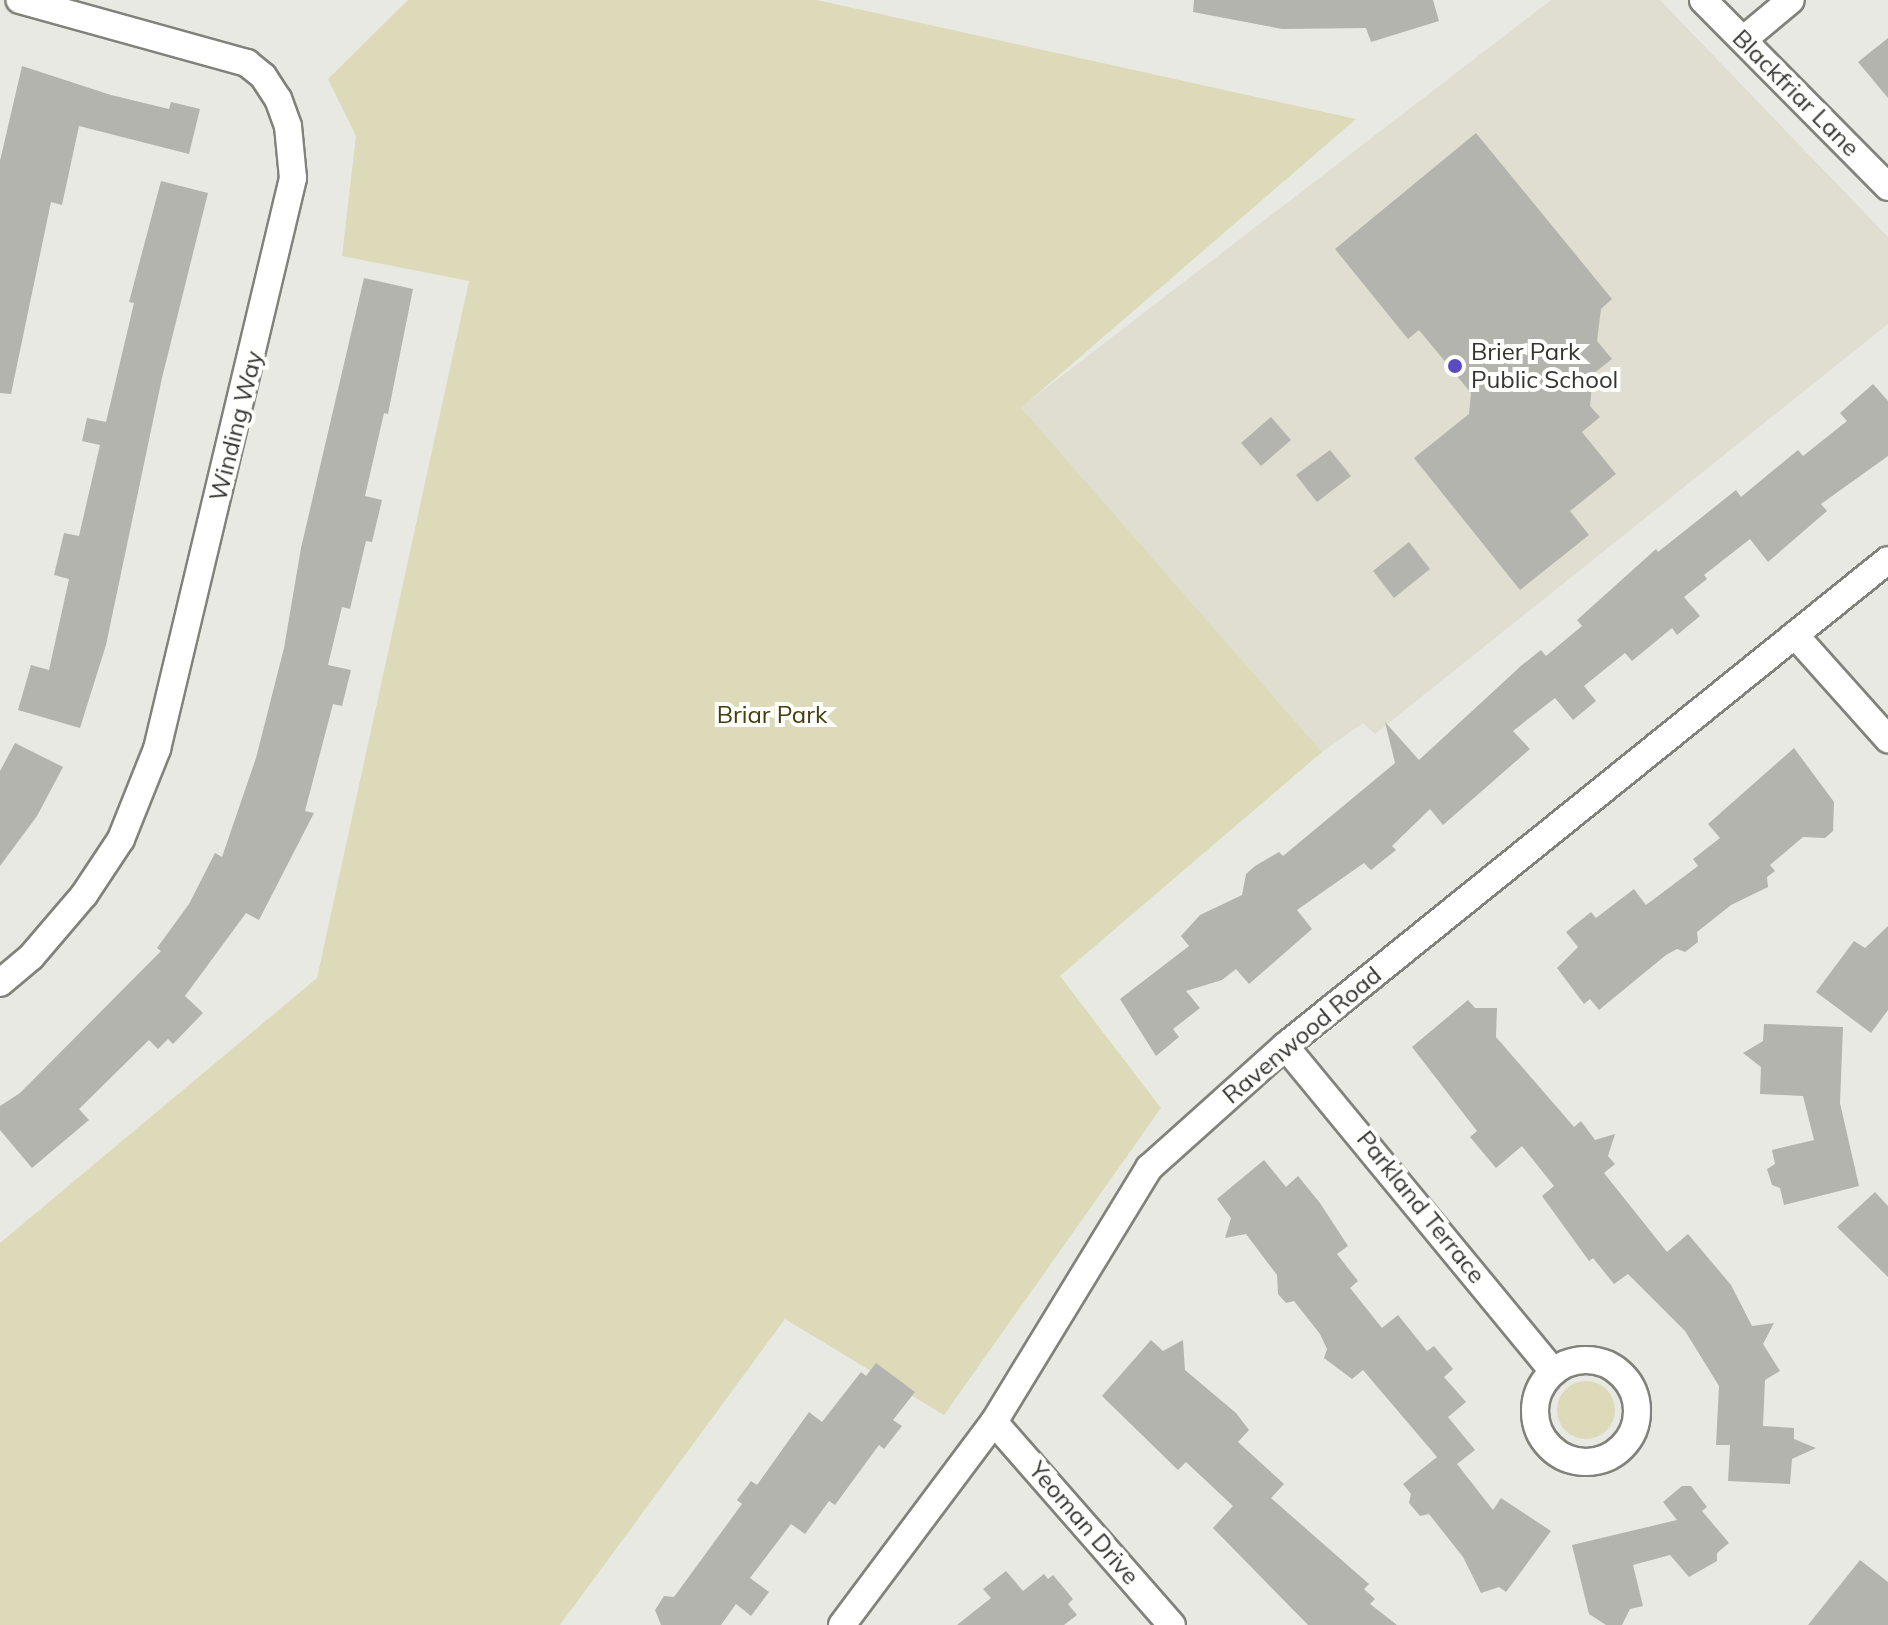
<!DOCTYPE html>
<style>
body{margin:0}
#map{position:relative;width:1888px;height:1625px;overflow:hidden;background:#e9e9e3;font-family:Mulish,sans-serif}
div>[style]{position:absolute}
.built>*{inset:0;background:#dfded1}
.green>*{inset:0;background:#dcdab9}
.round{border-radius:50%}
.building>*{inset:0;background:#b4b4ae}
.roads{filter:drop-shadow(2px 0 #82827c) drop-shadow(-2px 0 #82827c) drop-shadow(0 2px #82827c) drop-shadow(0 -2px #82827c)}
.minor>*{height:26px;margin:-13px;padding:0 13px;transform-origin:13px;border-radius:13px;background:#fff}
.minor>.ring{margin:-13px;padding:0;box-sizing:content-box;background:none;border:26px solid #fff;border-radius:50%}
.dots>*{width:22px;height:22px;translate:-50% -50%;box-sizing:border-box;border:4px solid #fffffe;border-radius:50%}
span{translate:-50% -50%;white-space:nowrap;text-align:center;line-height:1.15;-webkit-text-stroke:8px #fffffe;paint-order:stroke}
.street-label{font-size:24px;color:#353533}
.poi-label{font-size:24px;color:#353533}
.left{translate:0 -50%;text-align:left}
.park-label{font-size:24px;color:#44400e}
</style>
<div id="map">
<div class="built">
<i style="clip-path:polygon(1551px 0,1660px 0,1888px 237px,1888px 324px,1375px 734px,1363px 723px,1322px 752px,1020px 408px)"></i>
</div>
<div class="green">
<i style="clip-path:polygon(408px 0,817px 0,1356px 119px,1021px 408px,1322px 752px,1060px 976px,1161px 1108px,944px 1415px,785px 1319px,560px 1625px,0 1625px,0 1243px,317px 978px,469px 281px,342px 256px,356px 136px,328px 79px)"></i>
<i class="round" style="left:1557px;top:1381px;width:58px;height:58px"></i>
</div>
<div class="building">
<i style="clip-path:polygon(1194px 0,1433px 0,1439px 21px,1371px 42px,1366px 28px,1282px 29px,1193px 12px)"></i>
<i style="clip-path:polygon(1888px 38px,1888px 98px,1858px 62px)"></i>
<i style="clip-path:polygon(22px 66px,111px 95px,169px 109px,171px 102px,200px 109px,189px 154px,79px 126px,62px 205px,51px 202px,11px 394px,0 393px,0 161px)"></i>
<i style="clip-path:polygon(1476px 133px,1612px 299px,1601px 309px,1597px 341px,1612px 359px,1593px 374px,1590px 406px,1600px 417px,1582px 432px,1616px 474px,1570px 511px,1589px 535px,1520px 590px,1414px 458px,1469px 414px,1471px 393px,1419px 330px,1408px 339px,1335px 249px)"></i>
<i style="clip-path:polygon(161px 181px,208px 193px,162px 378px,106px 645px,80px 728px,18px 710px,31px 665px,49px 670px,69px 579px,54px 575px,64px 533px,79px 536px,100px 445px,82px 441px,87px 418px,106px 422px,134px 303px,129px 302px)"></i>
<i style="clip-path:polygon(364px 278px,413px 289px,388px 414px,384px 413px,365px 496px,382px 500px,372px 542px,366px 541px,350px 609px,342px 607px,328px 665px,351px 670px,342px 706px,333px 704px,305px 811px,314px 813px,259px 920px,246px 913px,185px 996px,203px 1013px,173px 1044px,168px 1039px,158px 1049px,149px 1040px,79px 1109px,89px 1120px,32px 1168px,0 1130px,0 1106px,20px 1093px,161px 951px,157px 948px,189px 904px,215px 853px,222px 857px,256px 758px,284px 648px,301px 548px)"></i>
<i style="clip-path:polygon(1873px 384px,1888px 401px,1888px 456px,1821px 504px,1827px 511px,1768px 562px,1750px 539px,1704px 575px,1707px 579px,1684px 597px,1700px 616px,1677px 635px,1672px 628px,1632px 661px,1625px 653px,1584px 686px,1596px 701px,1573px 720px,1555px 698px,1513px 731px,1530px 749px,1443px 825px,1430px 809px,1392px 846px,1396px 850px,1371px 870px,1364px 863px,1297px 910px,1312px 929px,1249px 984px,1236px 969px,1222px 980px,1186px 991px,1200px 1008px,1173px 1029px,1179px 1037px,1156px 1056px,1120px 999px,1189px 946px,1181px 936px,1200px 915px,1242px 895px,1246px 874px,1255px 866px,1279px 852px,1283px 856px,1395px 763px,1385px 722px,1419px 760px,1522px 665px,1541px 650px,1546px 656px,1582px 626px,1577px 620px,1656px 549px,1658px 552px,1736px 490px,1741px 497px,1798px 450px,1803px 456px,1847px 421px,1840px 413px)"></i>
<i style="clip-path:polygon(1271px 417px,1291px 440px,1261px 466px,1241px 443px)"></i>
<i style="clip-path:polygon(1330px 450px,1351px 476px,1317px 502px,1296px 475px)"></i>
<i style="clip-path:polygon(1409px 542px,1430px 569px,1394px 598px,1373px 571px)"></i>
<i style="clip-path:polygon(15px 743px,63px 767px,37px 816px,0 866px,0 771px)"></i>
<i style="clip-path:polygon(1794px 748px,1834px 802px,1833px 831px,1825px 838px,1803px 837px,1770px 865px,1775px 871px,1767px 877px,1768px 887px,1731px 905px,1697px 932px,1698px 942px,1685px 952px,1677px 949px,1666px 955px,1599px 1010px,1590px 999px,1584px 1004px,1557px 968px,1578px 947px,1566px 932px,1591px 912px,1596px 918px,1634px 889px,1646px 905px,1698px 866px,1693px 859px,1720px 838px,1708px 824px)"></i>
<i style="clip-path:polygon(1888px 926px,1888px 1010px,1871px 1033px,1816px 992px,1854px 941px,1865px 948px)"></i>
<i style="clip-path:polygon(1468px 1000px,1475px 1008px,1497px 1008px,1496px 1037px,1574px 1127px,1581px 1121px,1595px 1140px,1615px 1134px,1608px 1156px,1615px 1164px,1604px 1173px,1667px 1252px,1688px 1234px,1731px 1285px,1752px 1326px,1774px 1323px,1763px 1344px,1780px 1371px,1765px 1380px,1763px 1426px,1794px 1428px,1794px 1439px,1816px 1448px,1792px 1459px,1790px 1484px,1728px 1481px,1730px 1445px,1716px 1445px,1719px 1386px,1685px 1331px,1628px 1274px,1614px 1284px,1593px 1258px,1589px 1261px,1542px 1196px,1554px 1186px,1522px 1146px,1496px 1168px,1470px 1137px,1477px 1131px,1412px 1047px)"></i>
<i style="clip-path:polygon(1764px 1024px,1843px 1027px,1840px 1103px,1859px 1186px,1784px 1205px,1780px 1188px,1772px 1185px,1767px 1169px,1775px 1164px,1772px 1150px,1814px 1140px,1803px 1096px,1760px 1094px,1761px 1067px,1743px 1053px,1763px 1041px)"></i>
<i style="clip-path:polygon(1264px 1160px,1286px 1187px,1298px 1176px,1320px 1203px,1348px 1246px,1337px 1254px,1358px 1281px,1350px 1288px,1382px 1328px,1398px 1315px,1427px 1351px,1434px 1346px,1453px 1369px,1444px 1377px,1466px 1402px,1448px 1417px,1475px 1450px,1457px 1464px,1493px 1510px,1501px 1498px,1551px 1531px,1506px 1592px,1499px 1587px,1481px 1593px,1463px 1557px,1429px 1514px,1420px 1516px,1409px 1503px,1411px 1494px,1403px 1484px,1437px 1457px,1363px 1370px,1352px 1379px,1324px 1358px,1327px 1349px,1320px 1334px,1294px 1301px,1286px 1303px,1278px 1294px,1277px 1275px,1246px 1234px,1225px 1238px,1231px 1218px,1217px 1199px)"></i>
<i style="clip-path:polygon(1875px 1192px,1888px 1206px,1888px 1277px,1837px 1227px)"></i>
<i style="clip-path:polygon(1151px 1340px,1163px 1351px,1183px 1340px,1185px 1370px,1236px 1413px,1249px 1430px,1238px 1442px,1284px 1484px,1271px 1498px,1369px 1584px,1364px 1589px,1375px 1599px,1370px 1604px,1397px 1625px,1308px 1625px,1213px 1528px,1233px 1506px,1186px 1462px,1178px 1470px,1102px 1396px)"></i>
<i style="clip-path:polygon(876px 1363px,915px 1392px,893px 1420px,902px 1426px,884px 1449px,879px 1445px,835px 1505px,829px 1501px,805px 1534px,791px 1524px,750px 1578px,769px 1592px,751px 1616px,736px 1604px,721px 1625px,661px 1625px,655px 1610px,664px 1596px,674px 1597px,742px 1504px,737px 1500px,751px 1481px,757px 1485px,809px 1412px,822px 1422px,861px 1372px,866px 1376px)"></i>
<i style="clip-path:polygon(1682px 1486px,1691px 1486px,1707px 1507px,1702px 1511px,1729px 1543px,1717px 1553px,1717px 1561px,1689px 1577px,1670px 1555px,1633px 1565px,1643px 1606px,1630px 1609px,1622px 1625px,1606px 1625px,1589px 1614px,1572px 1545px,1677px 1520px,1663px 1502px)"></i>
<i style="clip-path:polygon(1860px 1560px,1888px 1582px,1888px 1625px,1808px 1625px)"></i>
<i style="clip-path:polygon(1006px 1571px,1023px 1591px,1044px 1574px,1048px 1579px,1053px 1575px,1073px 1599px,1068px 1604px,1077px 1615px,1064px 1625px,957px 1625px,991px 1598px,983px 1589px)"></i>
</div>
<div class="roads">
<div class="minor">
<i style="left:1703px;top:0;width:263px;rotate:45.3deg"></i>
<i style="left:1743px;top:40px;width:62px;rotate:-39.8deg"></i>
<i style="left:1795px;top:635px;width:140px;rotate:48.2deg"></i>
<i style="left:0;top:983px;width:40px;rotate:-40deg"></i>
<i style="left:31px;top:957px;width:82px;rotate:-49.5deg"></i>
<i style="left:84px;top:895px;width:67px;rotate:-56.5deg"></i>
<i style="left:121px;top:839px;width:97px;rotate:-68.2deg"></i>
<i style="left:157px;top:749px;width:587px;rotate:-76.6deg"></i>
<i style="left:293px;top:178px;width:52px;rotate:-95.5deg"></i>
<i style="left:288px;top:126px;width:29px;rotate:-110deg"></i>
<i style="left:278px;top:99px;width:27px;rotate:-123deg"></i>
<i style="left:263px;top:76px;width:21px;rotate:-141deg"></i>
<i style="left:247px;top:63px;width:236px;rotate:-164.5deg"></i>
<i style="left:1285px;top:1046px;width:421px;rotate:50.5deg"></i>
<i class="ring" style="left:1535px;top:1360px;width:76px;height:76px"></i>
<i style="left:994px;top:1422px;width:270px;rotate:48.8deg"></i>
<i style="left:842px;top:1625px;width:254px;rotate:-53.2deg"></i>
<i style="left:994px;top:1422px;width:298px;rotate:-58.6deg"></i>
<i style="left:1149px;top:1168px;width:183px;rotate:-41.9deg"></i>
<i style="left:1285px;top:1046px;width:774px;rotate:-38.87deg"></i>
</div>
</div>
<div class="dots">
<i style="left:1455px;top:366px;background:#5c4ac2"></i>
</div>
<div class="street-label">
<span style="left:1796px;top:93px;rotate:45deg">Blackfriar Lane</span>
<span style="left:236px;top:426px;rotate:-76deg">Winding Way</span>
<span style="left:1302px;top:1035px;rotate:-40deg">Ravenwood Road</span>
<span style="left:1421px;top:1207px;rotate:51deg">Parkland Terrace</span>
<span style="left:1084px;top:1523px;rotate:49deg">Yeoman Drive</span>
</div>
<div class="poi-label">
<span class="left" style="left:1471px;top:366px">Brier Park<br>Public School</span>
</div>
<div class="park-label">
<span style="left:772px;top:715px">Briar Park</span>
</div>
</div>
